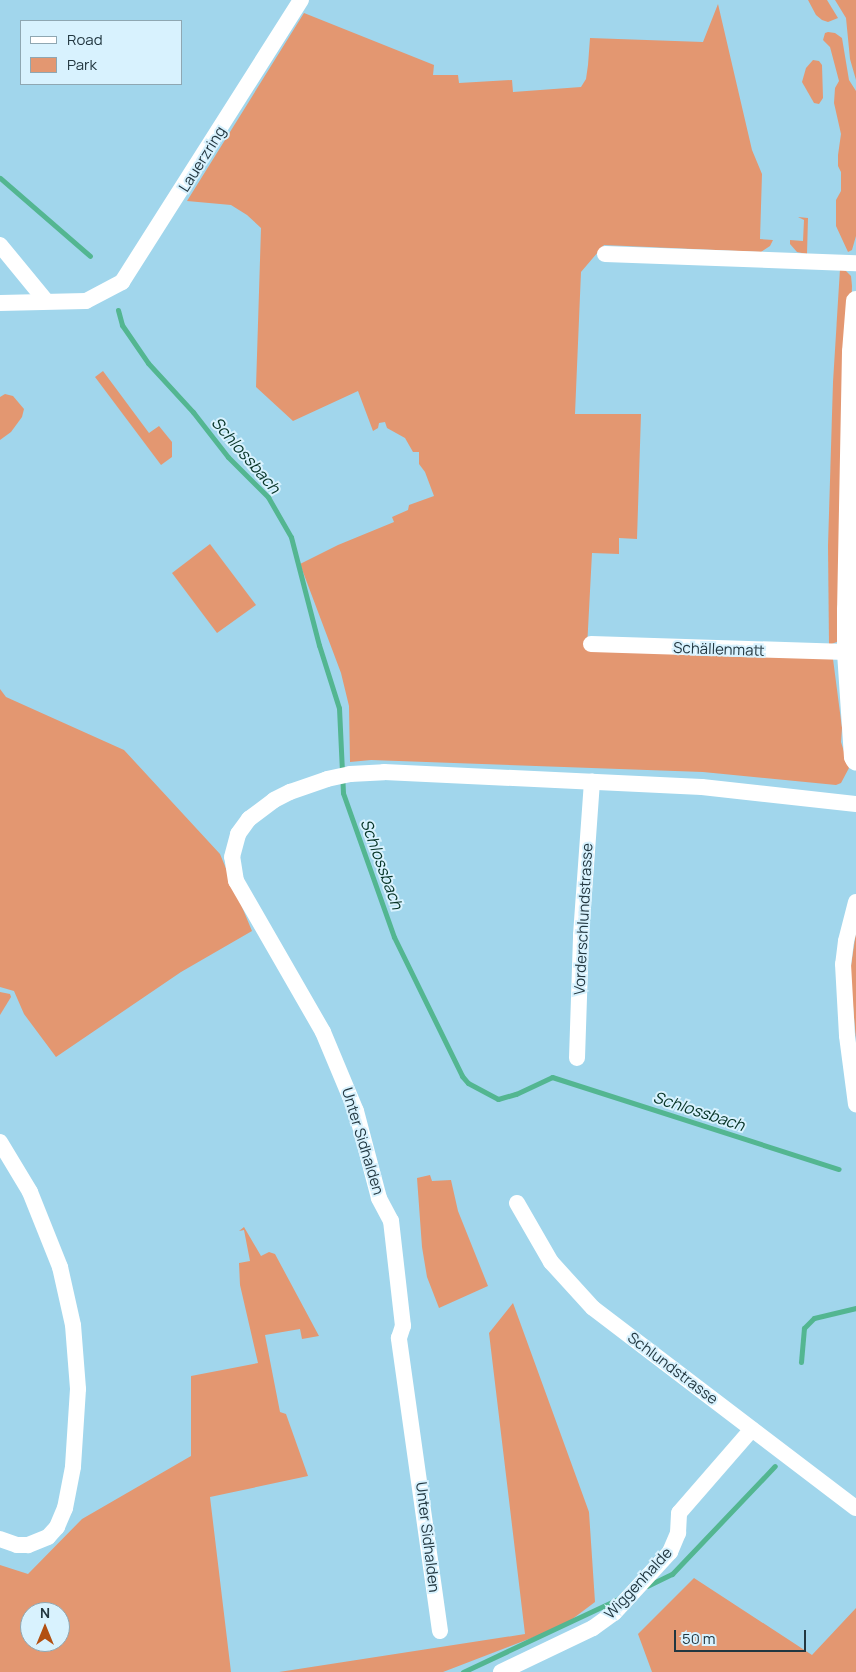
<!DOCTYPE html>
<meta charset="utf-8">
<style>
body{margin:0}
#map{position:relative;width:856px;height:1672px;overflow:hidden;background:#a1d6ec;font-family:Manrope,sans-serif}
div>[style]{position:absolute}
.green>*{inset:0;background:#e39771}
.stream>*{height:5px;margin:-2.5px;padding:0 2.5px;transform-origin:2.5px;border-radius:2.5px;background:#53b691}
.minor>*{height:16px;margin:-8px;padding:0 8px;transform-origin:8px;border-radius:8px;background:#fff}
.tertiary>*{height:20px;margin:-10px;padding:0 10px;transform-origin:10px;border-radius:10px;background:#fff}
span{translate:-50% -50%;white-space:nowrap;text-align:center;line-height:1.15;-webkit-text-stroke:4px #d8f2fe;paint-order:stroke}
.street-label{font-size:15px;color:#223740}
.water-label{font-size:16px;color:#053325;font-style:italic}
.legend{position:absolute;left:20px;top:20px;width:162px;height:65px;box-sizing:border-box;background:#d8f2fe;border:1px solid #8fa7b2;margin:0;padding:6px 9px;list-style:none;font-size:15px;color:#223740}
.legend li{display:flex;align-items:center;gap:10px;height:25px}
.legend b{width:25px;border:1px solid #8fa7b2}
.north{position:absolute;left:20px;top:1602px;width:50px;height:50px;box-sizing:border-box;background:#d8f2fe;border:1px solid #8fa7b2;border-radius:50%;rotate:0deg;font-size:14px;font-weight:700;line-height:20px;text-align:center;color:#223740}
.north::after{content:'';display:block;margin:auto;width:18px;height:22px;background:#b25012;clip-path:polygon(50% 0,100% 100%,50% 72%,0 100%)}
.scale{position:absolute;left:674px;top:1630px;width:132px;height:22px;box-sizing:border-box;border:2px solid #223740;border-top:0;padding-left:6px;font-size:15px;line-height:18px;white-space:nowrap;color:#223740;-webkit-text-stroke:4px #d8f2fe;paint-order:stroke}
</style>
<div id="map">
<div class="green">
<i style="clip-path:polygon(808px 0,827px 0,838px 18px,828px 22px,822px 20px,816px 15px)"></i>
<i style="clip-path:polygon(835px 0,856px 0,856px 80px,850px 59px,846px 18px)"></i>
<i style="clip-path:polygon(718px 4px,752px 150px,762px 174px,760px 239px,773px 240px,770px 246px,761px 252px,604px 245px,581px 272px,575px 414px,641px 414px,637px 539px,619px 538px,619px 554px,592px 553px,587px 648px,833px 659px,842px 728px,841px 742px,849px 768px,841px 783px,836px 785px,703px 772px,371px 760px,350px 762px,349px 706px,341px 673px,300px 564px,338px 545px,394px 522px,392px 517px,408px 510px,409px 505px,434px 496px,425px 472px,419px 464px,419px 452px,413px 452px,405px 438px,387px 428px,385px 422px,379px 423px,378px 428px,373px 431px,358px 391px,293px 421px,256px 387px,261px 228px,247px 215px,231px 205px,187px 201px,304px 13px,434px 65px,433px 75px,458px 75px,459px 83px,512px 80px,513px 92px,581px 87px,586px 79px,588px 65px,590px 38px,703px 42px)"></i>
<i style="clip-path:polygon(828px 32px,835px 33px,842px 38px,849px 80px,856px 91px,856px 236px,852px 250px,848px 252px,836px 226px,836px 200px,841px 191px,841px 172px,838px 166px,838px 155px,841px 134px,834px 103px,835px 88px,839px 81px,830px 47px,823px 40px,825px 33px)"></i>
<i style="clip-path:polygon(813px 60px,819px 61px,822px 65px,823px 98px,819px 104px,814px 103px,802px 82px,806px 68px)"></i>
<i style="clip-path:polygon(798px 217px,808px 218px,807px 254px,797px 252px,790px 244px,790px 240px,803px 241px,804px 220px)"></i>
<i style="clip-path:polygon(840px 269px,846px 271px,851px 276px,852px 286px,839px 641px,829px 645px,828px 546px,833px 382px)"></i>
<i style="clip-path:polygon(103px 371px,149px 433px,159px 426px,172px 442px,172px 457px,161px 465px,95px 377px)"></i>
<i style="clip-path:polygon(5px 394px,13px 396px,24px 409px,22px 417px,11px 432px,0 440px,0 397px)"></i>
<i style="clip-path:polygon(210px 544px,256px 605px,217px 633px,172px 573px)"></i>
<i style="clip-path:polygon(0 689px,6px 697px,124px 750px,220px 854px,252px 931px,181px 972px,56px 1057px,24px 1014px,14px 991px,0 987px)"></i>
<i style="clip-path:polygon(856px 932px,856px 1039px,850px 973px)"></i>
<i style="clip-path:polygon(0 992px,10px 994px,11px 997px,0 1015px)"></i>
<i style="clip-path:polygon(430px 1175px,432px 1181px,451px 1180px,458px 1211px,488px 1286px,439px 1308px,427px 1277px,422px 1247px,417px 1178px)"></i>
<i style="clip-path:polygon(evenodd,244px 1227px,261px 1256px,269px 1252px,275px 1254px,319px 1336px,302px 1339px,300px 1329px,265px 1335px,280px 1412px,286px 1414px,308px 1476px,210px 1497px,231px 1672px,0 1672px,0 1565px,28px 1574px,82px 1519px,191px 1456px,191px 1376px,258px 1363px,240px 1285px,239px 1263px,250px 1261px,244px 1230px,239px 1231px,244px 1227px,30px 1612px,60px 1612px,60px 1642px,30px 1642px,30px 1612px)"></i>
<i style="clip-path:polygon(513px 1303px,589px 1512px,595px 1602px,563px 1626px,443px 1672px,279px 1672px,525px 1634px,489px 1333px)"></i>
<i style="clip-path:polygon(694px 1578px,812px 1655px,856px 1608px,856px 1672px,652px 1672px,638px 1634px)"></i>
</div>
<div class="stream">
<i style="left:0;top:178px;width:119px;rotate:40.9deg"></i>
<i style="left:118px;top:310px;width:16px;rotate:75deg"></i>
<i style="left:122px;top:325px;width:46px;rotate:55.6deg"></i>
<i style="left:148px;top:363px;width:67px;rotate:47.4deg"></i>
<i style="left:193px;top:412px;width:57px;rotate:52.1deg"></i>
<i style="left:228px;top:457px;width:57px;rotate:45deg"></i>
<i style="left:268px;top:497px;width:46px;rotate:60.1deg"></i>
<i style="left:291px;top:537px;width:112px;rotate:75.5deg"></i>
<i style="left:319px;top:645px;width:66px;rotate:72.4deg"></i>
<i style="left:339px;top:708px;width:85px;rotate:87.3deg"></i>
<i style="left:343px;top:793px;width:153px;rotate:70.5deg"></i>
<i style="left:394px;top:937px;width:155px;rotate:63.9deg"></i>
<i style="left:462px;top:1076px;width:9px;rotate:49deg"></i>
<i style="left:468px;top:1083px;width:34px;rotate:28deg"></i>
<i style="left:498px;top:1099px;width:19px;rotate:-16deg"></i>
<i style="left:516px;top:1094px;width:40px;rotate:-25deg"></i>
<i style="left:552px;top:1077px;width:301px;rotate:17.8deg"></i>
<i style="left:801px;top:1362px;width:34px;rotate:-85deg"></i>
<i style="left:804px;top:1328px;width:14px;rotate:-45deg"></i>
<i style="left:814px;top:1318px;width:43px;rotate:-13.4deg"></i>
<i style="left:647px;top:1586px;width:28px;rotate:-26deg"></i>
<i style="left:672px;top:1574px;width:149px;rotate:-46.4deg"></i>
<i style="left:463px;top:1672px;width:171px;rotate:-25.2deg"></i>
</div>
<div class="minor">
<i style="left:0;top:245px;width:72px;rotate:50.6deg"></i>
<i style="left:605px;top:254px;width:251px;rotate:2.1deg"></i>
<i style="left:0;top:303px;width:86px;rotate:-1.3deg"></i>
<i style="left:86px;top:301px;width:41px;rotate:-27.8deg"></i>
<i style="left:122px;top:282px;width:334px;rotate:-57.6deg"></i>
<i style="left:591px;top:644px;width:256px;rotate:1.8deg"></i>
<i style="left:856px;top:902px;width:40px;rotate:104.4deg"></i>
<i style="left:846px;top:941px;width:23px;rotate:97deg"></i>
<i style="left:843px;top:964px;width:72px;rotate:86.8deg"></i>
<i style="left:847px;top:1036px;width:69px;rotate:82.5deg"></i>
<i style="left:577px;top:1058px;width:123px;rotate:-88.1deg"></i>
<i style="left:581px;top:935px;width:154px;rotate:-85.9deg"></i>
<i style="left:0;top:1142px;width:58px;rotate:59deg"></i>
<i style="left:30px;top:1192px;width:81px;rotate:68.2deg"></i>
<i style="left:60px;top:1267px;width:59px;rotate:77.4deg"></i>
<i style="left:73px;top:1325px;width:64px;rotate:85.5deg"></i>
<i style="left:78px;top:1389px;width:78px;rotate:93.7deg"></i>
<i style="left:73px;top:1467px;width:42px;rotate:101deg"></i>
<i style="left:65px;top:1508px;width:21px;rotate:113deg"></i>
<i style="left:57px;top:1527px;width:13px;rotate:132deg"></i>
<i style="left:48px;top:1537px;width:22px;rotate:158deg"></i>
<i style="left:28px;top:1545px;width:11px;rotate:180deg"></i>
<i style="left:17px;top:1545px;width:18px;rotate:-161deg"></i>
<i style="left:517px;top:1203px;width:68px;rotate:60deg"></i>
<i style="left:551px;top:1262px;width:62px;rotate:47.6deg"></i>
<i style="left:593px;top:1308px;width:330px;rotate:37.3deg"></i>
<i style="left:440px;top:1631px;width:296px;rotate:-98deg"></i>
<i style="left:399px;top:1338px;width:13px;rotate:-72deg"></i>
<i style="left:403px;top:1326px;width:106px;rotate:-96.5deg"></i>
<i style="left:391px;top:1221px;width:26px;rotate:-118deg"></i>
<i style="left:379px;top:1198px;width:90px;rotate:-104.8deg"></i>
<i style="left:356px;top:1111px;width:86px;rotate:-112.7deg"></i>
<i style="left:323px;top:1032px;width:174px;rotate:-119.9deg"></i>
<i style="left:236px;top:881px;width:24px;rotate:-99deg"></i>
<i style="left:232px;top:857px;width:24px;rotate:-75deg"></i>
<i style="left:238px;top:834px;width:19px;rotate:-54deg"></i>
<i style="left:249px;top:819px;width:31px;rotate:-37deg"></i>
<i style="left:274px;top:800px;width:18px;rotate:-27deg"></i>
<i style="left:290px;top:792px;width:39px;rotate:-19deg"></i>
<i style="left:327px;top:779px;width:24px;rotate:-12deg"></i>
<i style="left:350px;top:774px;width:34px;rotate:-3deg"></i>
<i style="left:384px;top:772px;width:318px;rotate:2.7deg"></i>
<i style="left:702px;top:787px;width:155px;rotate:6.3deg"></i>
<i style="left:501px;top:1672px;width:102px;rotate:-25.6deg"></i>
<i style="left:593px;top:1628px;width:26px;rotate:-36deg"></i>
<i style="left:614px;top:1613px;width:83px;rotate:-47.4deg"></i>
<i style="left:670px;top:1552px;width:21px;rotate:-67deg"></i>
<i style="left:678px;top:1533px;width:20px;rotate:-87deg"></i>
<i style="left:679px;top:1513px;width:111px;rotate:-49deg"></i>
</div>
<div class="tertiary">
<i style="left:856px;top:301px;width:51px;rotate:94.5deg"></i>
<i style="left:852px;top:352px;width:257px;rotate:91.1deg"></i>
<i style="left:847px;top:609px;width:43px;rotate:90deg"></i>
<i style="left:847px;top:652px;width:105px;rotate:86.2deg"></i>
<i style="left:854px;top:757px;width:4px;rotate:63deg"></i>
</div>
<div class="street-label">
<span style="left:202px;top:159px;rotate:-58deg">Lauerzring</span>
<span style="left:719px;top:649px;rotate:2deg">Schällenmatt</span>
<span style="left:583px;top:919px;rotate:-87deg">Vorderschlundstrasse</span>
<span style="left:363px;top:1141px;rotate:73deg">Unter Sidhalden</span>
<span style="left:673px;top:1368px;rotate:37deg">Schlundstrasse</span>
<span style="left:428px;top:1537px;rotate:83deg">Unter Sidhalden</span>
<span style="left:638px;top:1583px;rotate:-47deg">Wiggenhalde</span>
</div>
<div class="water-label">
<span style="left:246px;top:455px;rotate:49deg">Schlossbach</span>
<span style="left:382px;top:864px;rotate:70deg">Schlossbach</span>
<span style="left:699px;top:1111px;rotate:18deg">Schlossbach</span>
</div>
<ul class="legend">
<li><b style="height:6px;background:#fff"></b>Road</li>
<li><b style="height:14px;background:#e39771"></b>Park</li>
</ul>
<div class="north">N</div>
<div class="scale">50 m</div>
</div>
